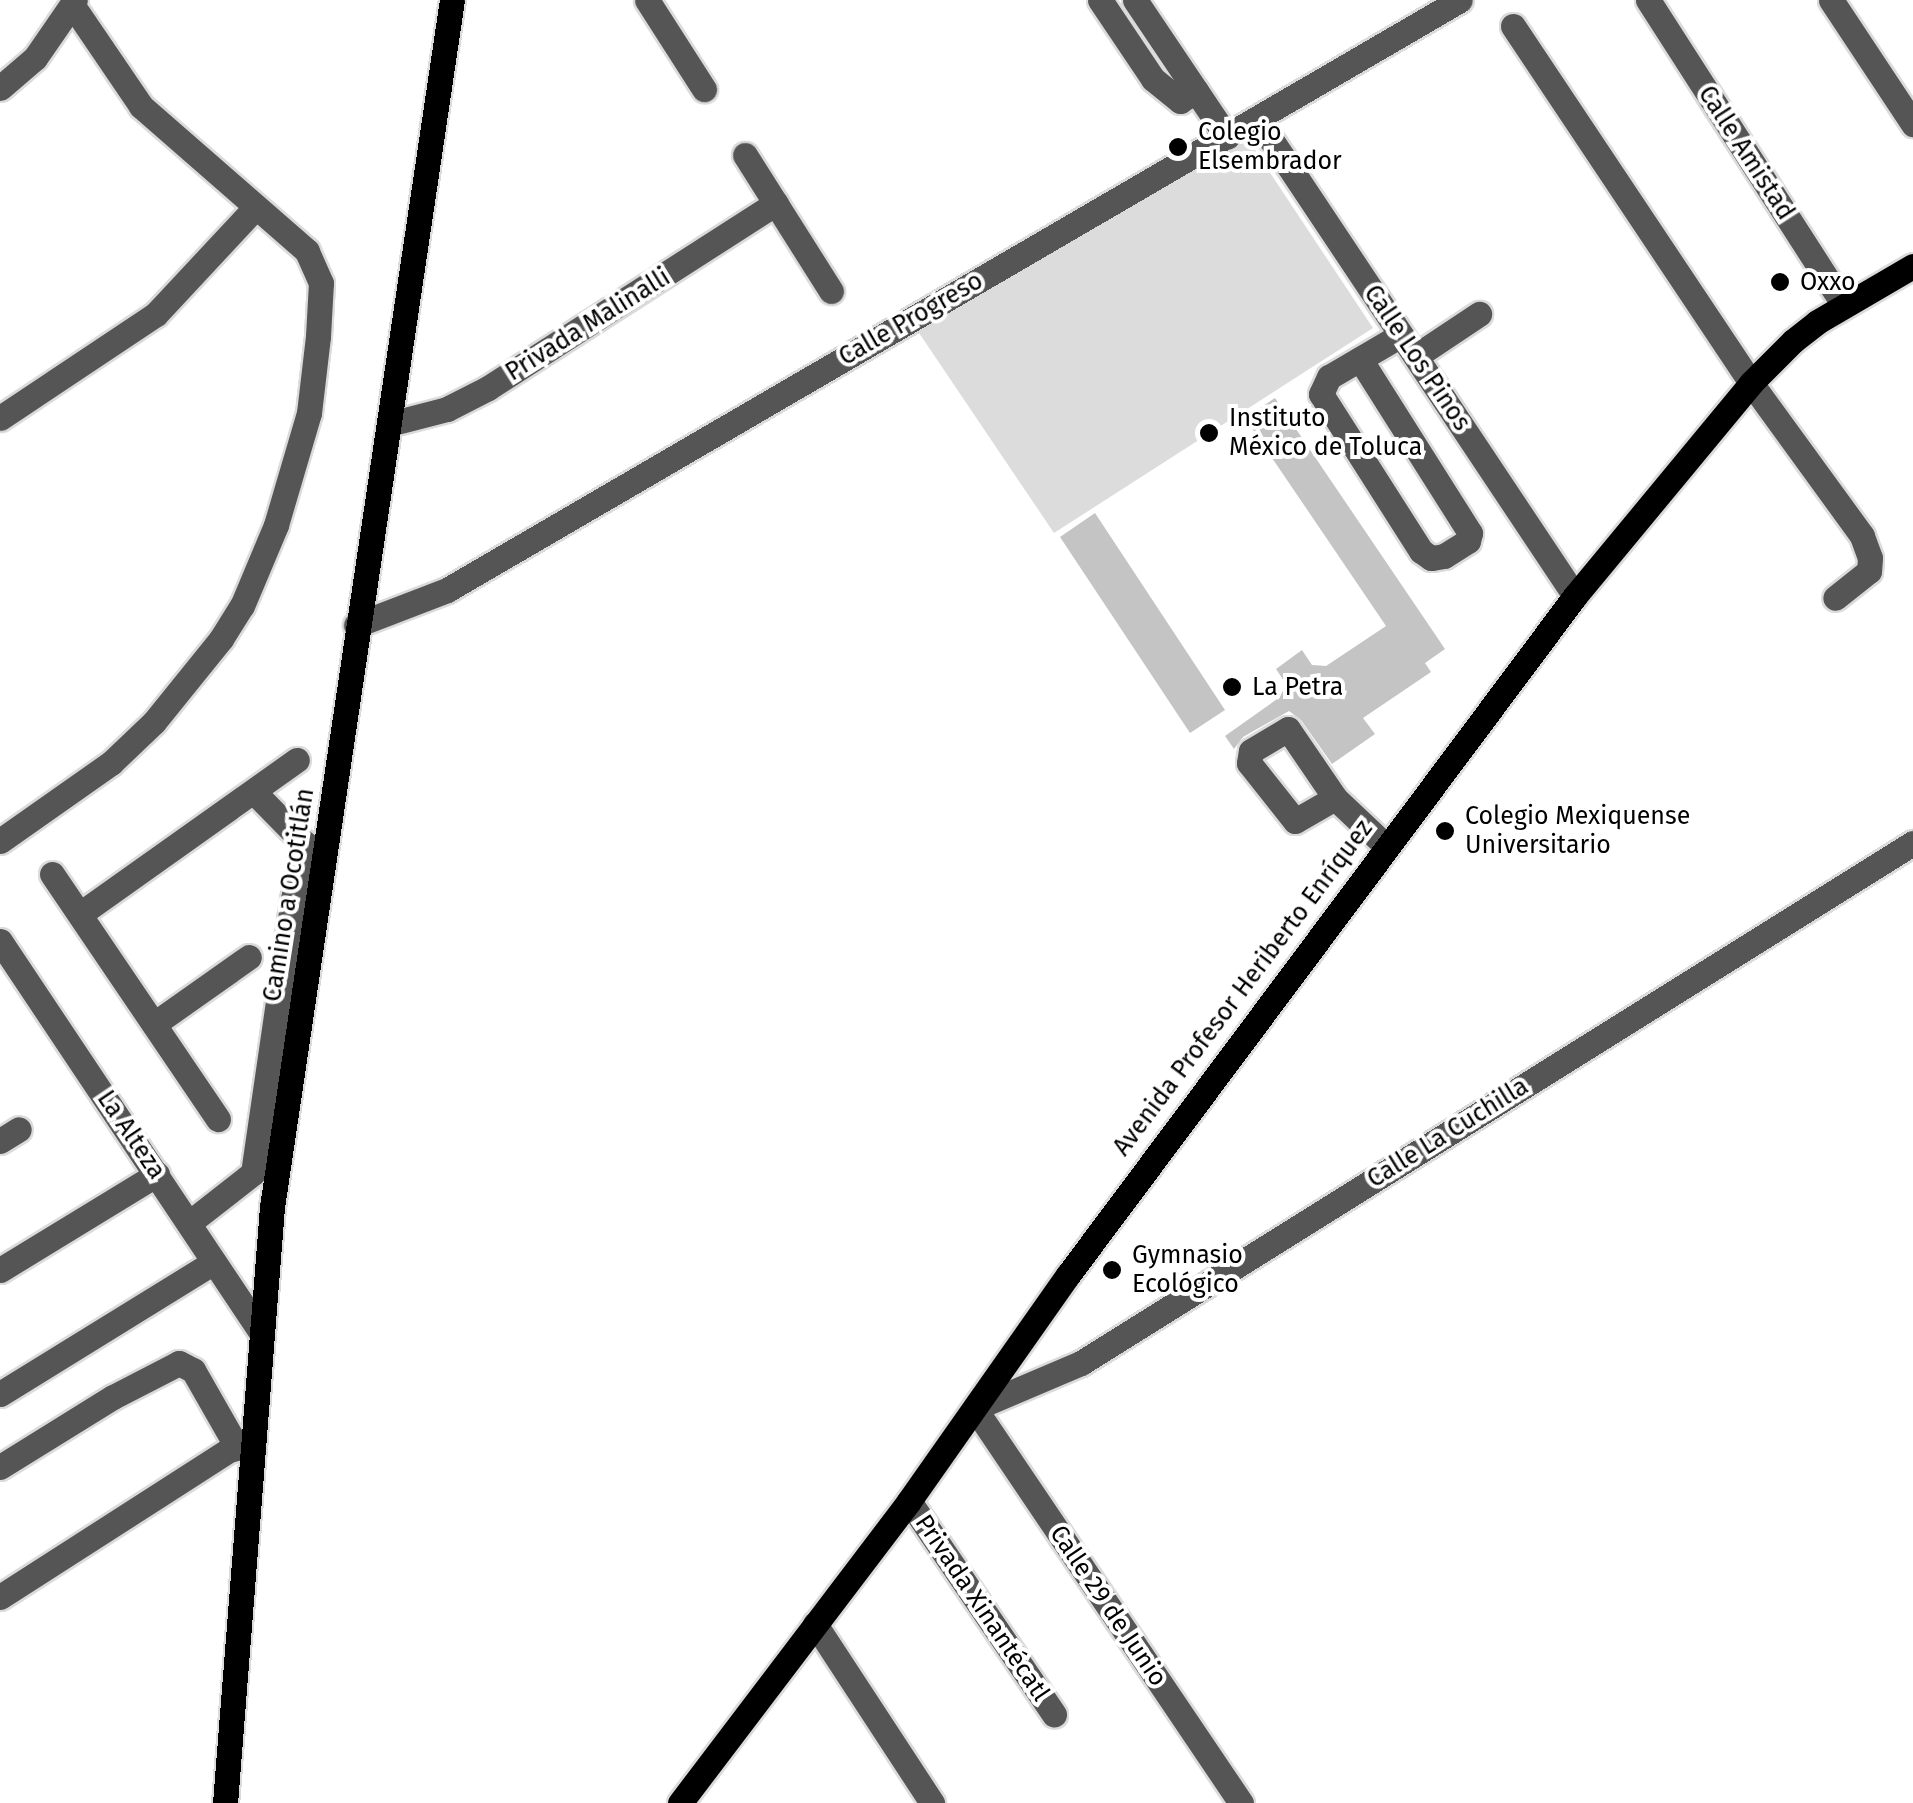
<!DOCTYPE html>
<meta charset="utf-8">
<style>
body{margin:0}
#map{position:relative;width:1913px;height:1803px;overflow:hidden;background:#fff;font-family:"Fira Sans",sans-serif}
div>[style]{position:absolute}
.green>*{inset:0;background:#dcdcdc}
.building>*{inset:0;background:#c4c4c4}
.roads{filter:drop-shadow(2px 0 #dbdbdb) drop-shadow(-2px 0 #dbdbdb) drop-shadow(0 2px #dbdbdb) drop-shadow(0 -2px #dbdbdb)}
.minor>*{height:25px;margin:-12.5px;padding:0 12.5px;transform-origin:12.5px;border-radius:12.5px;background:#555}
.major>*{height:25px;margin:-12.5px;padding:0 12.5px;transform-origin:12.5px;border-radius:12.5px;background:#000}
.dots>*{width:28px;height:28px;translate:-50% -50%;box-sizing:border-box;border:5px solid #fff;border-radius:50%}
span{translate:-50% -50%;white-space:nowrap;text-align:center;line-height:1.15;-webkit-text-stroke:8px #fff;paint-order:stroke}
.poi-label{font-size:25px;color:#000}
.left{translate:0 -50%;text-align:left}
.street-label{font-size:25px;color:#000}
</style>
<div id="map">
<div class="green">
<i style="clip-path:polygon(1249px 141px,1373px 328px,1054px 533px,915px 327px)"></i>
</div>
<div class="building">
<i style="clip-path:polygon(1275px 398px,1445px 649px,1425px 663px,1431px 672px,1363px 718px,1375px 734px,1332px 764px,1301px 720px,1289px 711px,1243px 737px,1234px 749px,1225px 736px,1280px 697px,1286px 684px,1276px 669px,1302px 650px,1312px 665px,1326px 666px,1386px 626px,1245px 418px)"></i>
<i style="clip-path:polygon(1095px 513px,1225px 710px,1190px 733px,1060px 537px)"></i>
</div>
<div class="roads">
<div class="minor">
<i style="left:647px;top:0;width:106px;rotate:57.4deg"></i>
<i style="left:1100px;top:0;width:95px;rotate:56.1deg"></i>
<i style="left:1153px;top:79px;width:35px;rotate:39deg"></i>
<i style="left:1180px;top:101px;width:19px;rotate:-32deg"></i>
<i style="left:1135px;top:0;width:165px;rotate:56.1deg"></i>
<i style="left:1648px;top:0;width:363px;rotate:57.3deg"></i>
<i style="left:1831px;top:0;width:149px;rotate:56.5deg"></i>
<i style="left:1513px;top:26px;width:429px;rotate:56.3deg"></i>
<i style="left:1751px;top:383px;width:189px;rotate:54deg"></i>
<i style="left:1862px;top:536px;width:23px;rotate:70deg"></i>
<i style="left:1870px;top:558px;width:13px;rotate:94deg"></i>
<i style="left:1869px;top:571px;width:43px;rotate:141.5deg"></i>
<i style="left:0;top:88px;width:46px;rotate:-40.6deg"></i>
<i style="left:35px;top:58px;width:70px;rotate:-55.4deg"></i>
<i style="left:1258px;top:120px;width:572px;rotate:56.34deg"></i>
<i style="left:745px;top:155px;width:161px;rotate:57.7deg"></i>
<i style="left:1416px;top:356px;width:76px;rotate:-33.7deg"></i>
<i style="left:1360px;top:359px;width:206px;rotate:57.7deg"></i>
<i style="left:1470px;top:533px;width:8px;rotate:104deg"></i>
<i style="left:1468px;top:541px;width:28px;rotate:148deg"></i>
<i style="left:1444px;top:556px;width:13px;rotate:171deg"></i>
<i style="left:1431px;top:558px;width:12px;rotate:-145deg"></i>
<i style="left:1421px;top:551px;width:186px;rotate:-122.5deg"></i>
<i style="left:1321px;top:394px;width:19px;rotate:-65deg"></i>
<i style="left:1329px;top:377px;width:83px;rotate:-30.3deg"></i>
<i style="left:0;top:418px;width:187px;rotate:-33.7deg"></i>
<i style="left:156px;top:314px;width:144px;rotate:-47deg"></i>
<i style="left:389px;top:424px;width:60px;rotate:-14.5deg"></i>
<i style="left:447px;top:409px;width:46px;rotate:-27.1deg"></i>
<i style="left:488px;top:388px;width:342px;rotate:-32.7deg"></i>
<i style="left:356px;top:625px;width:97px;rotate:-21deg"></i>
<i style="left:447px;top:590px;width:1172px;rotate:-30.22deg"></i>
<i style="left:254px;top:792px;width:87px;rotate:45.5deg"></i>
<i style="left:1335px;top:798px;width:46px;rotate:150.1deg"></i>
<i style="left:1295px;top:821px;width:74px;rotate:-128.4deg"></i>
<i style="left:1249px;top:763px;width:12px;rotate:-81deg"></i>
<i style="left:1251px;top:751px;width:43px;rotate:-30.7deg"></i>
<i style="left:1288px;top:729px;width:83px;rotate:55.7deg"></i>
<i style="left:1335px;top:798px;width:70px;rotate:43.3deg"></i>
<i style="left:0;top:841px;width:136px;rotate:-35.1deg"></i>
<i style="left:111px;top:763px;width:59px;rotate:-43.6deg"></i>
<i style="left:154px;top:722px;width:107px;rotate:-51.1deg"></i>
<i style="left:221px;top:639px;width:39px;rotate:-58deg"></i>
<i style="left:242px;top:606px;width:88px;rotate:-67.2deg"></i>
<i style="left:276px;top:525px;width:117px;rotate:-73.6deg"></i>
<i style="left:309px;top:413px;width:78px;rotate:-83.3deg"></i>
<i style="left:318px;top:336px;width:53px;rotate:-86.8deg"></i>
<i style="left:321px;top:283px;width:35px;rotate:-114deg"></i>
<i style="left:307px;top:251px;width:220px;rotate:-138.9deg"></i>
<i style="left:141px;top:106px;width:121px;rotate:-124.2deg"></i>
<i style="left:52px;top:874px;width:296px;rotate:55.9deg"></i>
<i style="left:80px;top:914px;width:266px;rotate:-35.4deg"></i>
<i style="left:0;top:941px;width:467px;rotate:56.3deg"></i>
<i style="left:154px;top:1024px;width:116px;rotate:-35.2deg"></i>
<i style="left:0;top:1141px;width:22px;rotate:-32deg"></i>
<i style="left:189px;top:1223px;width:81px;rotate:-38deg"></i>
<i style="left:253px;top:1173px;width:277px;rotate:-81.7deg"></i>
<i style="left:293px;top:899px;width:57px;rotate:-77.9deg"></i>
<i style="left:0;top:1270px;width:184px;rotate:-31.4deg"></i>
<i style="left:0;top:1394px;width:251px;rotate:-31.7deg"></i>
<i style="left:0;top:1467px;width:133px;rotate:-31.8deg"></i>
<i style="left:113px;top:1397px;width:74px;rotate:-27.3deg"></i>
<i style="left:179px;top:1363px;width:16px;rotate:27deg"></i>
<i style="left:193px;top:1370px;width:89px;rotate:60.3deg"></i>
<i style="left:909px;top:1501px;width:258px;rotate:55.8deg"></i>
<i style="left:0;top:1597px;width:272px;rotate:-32.7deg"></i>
<i style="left:229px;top:1450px;width:23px;rotate:-15deg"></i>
<i style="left:815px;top:1624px;width:214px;rotate:56.8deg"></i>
<i style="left:1241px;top:1803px;width:476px;rotate:-124deg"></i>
<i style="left:975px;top:1408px;width:115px;rotate:-23deg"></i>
<i style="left:1081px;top:1363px;width:981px;rotate:-32.01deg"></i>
</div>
<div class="major">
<i style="left:225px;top:1803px;width:598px;rotate:-85.49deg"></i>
<i style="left:272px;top:1207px;width:1220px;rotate:-81.52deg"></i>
<i style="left:680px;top:1803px;width:379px;rotate:-52.8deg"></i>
<i style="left:909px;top:1501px;width:276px;rotate:-54.9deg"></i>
<i style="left:1068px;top:1275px;width:847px;rotate:-53.25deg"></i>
<i style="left:1575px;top:596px;width:276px;rotate:-50.4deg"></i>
<i style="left:1751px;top:383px;width:59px;rotate:-45deg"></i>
<i style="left:1793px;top:341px;width:31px;rotate:-38deg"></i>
<i style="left:1817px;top:322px;width:111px;rotate:-30.3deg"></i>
</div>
</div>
<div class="dots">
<i style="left:1178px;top:147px;background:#000"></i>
<i style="left:1780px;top:282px;background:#000"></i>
<i style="left:1209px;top:433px;background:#000"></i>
<i style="left:1232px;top:687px;background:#000"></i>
<i style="left:1445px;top:831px;background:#000"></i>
<i style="left:1112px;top:1270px;background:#000"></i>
</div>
<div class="poi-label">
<span class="left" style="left:1198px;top:147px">Colegio<br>Elsembrador</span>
<span class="left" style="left:1800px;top:282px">Oxxo</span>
<span class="left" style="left:1229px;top:433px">Instituto<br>México de Toluca</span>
<span class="left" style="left:1252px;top:687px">La Petra</span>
<span class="left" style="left:1465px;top:831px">Colegio Mexiquense<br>Universitario</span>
<span class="left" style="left:1132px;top:1270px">Gymnasio<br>Ecológico</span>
</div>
<div class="street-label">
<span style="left:1746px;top:153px;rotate:57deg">Calle Amistad</span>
<span style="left:911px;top:319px;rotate:-30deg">Calle Progreso</span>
<span style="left:588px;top:325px;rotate:-32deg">Privada Malinalli</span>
<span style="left:1417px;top:358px;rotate:56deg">Calle Los Pinos</span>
<span style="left:289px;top:895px;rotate:-81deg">Camino a Ocotitlán</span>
<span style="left:1243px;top:988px;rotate:-53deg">Avenida Profesor Heriberto Enríquez</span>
<span style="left:1448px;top:1133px;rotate:-32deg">Calle La Cuchilla</span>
<span style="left:131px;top:1135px;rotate:56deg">La Alteza</span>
<span style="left:1108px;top:1606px;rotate:56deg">Calle 29 de Junio</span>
<span style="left:982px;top:1608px;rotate:56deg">Privada Xinantécatl</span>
</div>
</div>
